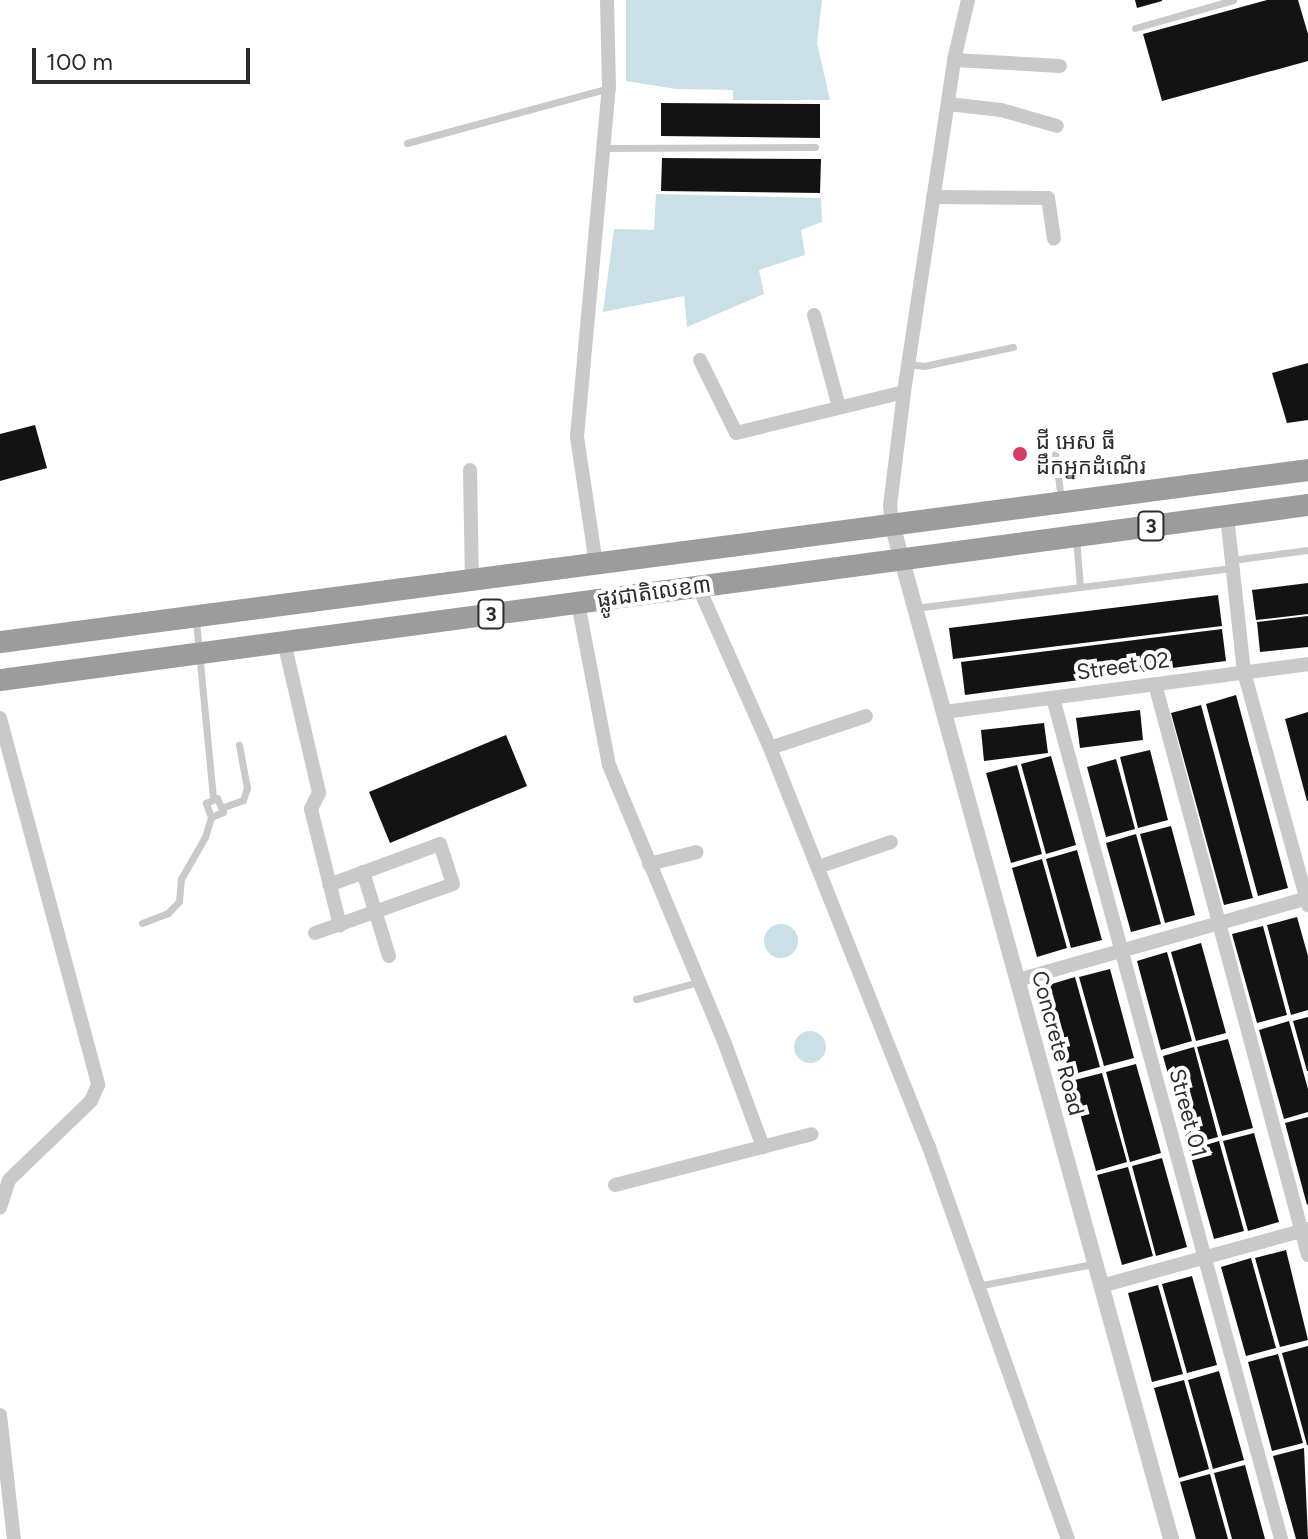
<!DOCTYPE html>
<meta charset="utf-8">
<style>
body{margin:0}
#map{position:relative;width:1308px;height:1539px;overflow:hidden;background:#fff;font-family:Figtree,"Noto Sans Khmer",sans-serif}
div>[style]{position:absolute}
.water>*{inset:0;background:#c9e0e7}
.round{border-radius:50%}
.building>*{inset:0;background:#131313}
.service>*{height:7px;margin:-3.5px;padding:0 3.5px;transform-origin:3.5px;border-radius:3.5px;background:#c9c9c9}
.minor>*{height:14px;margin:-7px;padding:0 7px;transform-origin:7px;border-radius:7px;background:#c9c9c9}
.tertiary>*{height:16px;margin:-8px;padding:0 8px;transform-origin:8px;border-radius:8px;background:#c9c9c9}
.trunk>*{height:22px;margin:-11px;padding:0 11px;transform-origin:11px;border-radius:11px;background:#9c9c9c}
.dots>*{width:22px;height:22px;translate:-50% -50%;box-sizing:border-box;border:4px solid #fff;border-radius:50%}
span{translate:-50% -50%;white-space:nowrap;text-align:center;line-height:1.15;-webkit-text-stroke:8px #fff;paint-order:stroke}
.shield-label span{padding:2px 6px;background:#fff;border:2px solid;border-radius:6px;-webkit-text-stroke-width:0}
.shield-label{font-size:20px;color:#2c2c2c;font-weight:700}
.poi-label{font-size:22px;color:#2c2c2c}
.left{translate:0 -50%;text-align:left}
.street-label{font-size:22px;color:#2c2c2c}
.scale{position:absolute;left:32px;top:48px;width:218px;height:36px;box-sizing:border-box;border:4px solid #2c2c2c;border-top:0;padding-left:10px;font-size:24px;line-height:28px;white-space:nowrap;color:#2c2c2c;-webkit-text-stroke:6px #fff;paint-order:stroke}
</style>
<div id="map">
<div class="water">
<i style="clip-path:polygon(626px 0,822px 0,817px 43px,830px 100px,733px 100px,733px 90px,676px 89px,626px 81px)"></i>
<i style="clip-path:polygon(656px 194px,821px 198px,822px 222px,801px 230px,805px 255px,759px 270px,764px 294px,687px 327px,684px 296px,603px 312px,614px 229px,654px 230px)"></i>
<i class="round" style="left:764px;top:924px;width:34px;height:34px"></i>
<i class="round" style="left:794px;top:1031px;width:32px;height:32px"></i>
</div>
<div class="building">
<i style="clip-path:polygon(1135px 0,1162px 0,1162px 1px,1137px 8px)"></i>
<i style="clip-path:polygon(1267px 0,1298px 0,1308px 34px,1308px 61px,1162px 101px,1143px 34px)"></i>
<i style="clip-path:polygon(661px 103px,820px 104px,820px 138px,661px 136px)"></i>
<i style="clip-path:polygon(662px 158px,821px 159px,820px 193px,661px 191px)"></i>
<i style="clip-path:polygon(1308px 363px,1308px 420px,1287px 423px,1272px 373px)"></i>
<i style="clip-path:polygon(35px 425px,47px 468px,0 481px,0 434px)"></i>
<i style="clip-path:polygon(1308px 583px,1308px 614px,1256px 620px,1252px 590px)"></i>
<i style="clip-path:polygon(1218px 595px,1222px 626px,953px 659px,949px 628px)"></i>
<i style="clip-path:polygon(1308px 616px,1308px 647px,1260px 652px,1257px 622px)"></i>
<i style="clip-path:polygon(1222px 629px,1226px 661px,965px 695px,961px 662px)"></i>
<i style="clip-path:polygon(1236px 695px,1288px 888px,1258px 896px,1206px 704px)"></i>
<i style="clip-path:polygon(1201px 705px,1253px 898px,1224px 905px,1171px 713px)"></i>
<i style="clip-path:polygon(1140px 710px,1143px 740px,1080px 748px,1076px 718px)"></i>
<i style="clip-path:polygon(1308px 712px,1308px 801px,1307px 801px,1285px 719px)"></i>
<i style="clip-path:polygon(1044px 723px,1048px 753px,984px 761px,981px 730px)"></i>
<i style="clip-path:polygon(506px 735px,527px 786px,390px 843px,369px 792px)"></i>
<i style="clip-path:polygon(1150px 750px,1168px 820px,1138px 828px,1120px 757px)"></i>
<i style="clip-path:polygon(1051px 756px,1076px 845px,1046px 854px,1021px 764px)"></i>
<i style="clip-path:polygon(1116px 759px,1135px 829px,1106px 837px,1087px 767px)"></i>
<i style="clip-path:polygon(1017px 765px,1042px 854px,1011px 863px,986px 773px)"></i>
<i style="clip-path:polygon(1171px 826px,1195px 915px,1165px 923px,1140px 834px)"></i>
<i style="clip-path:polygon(1136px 834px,1161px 924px,1131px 932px,1106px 843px)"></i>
<i style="clip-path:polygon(1077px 850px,1102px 940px,1071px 948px,1046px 859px)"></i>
<i style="clip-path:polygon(1042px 859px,1067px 948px,1037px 957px,1012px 868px)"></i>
<i style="clip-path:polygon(1297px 917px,1308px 956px,1308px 1010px,1291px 1015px,1267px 925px)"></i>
<i style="clip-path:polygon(1263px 926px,1287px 1015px,1257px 1023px,1232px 934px)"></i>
<i style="clip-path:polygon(1201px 943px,1226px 1033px,1196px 1041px,1171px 952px)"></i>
<i style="clip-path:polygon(1167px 952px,1192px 1041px,1161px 1050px,1137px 961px)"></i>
<i style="clip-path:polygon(1110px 969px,1134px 1058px,1104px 1066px,1079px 977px)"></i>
<i style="clip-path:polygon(1075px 977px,1100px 1067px,1070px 1075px,1045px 986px)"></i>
<i style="clip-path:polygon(1308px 1017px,1308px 1071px,1307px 1071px,1293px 1021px)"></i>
<i style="clip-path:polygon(1289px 1021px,1308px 1089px,1308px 1112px,1284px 1119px,1259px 1030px)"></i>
<i style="clip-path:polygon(1228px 1039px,1253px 1128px,1222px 1136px,1197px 1047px)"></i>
<i style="clip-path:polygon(1194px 1047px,1218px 1137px,1188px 1145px,1163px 1056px)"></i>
<i style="clip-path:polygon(1136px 1064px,1161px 1153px,1130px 1162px,1106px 1072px)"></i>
<i style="clip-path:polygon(1102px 1073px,1127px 1162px,1096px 1171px,1071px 1081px)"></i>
<i style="clip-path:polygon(1308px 1117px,1308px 1204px,1307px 1205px,1285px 1123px)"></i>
<i style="clip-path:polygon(1254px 1133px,1279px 1222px,1248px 1231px,1223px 1141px)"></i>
<i style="clip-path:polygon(1219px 1141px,1244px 1231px,1214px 1239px,1189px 1150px)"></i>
<i style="clip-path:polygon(1162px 1158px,1187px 1247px,1156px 1256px,1132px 1166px)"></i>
<i style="clip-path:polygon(1128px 1167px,1153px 1256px,1122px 1265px,1097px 1175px)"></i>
<i style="clip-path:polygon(1286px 1250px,1308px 1340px,1280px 1347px,1255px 1258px)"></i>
<i style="clip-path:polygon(1251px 1258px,1276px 1348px,1246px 1356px,1221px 1267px)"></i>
<i style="clip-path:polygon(1192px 1276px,1217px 1365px,1187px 1373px,1162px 1284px)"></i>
<i style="clip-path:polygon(1158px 1285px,1183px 1374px,1152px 1382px,1128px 1293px)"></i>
<i style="clip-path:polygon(1308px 1346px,1308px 1445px,1307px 1445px,1282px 1353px)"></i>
<i style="clip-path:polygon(1278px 1354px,1303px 1443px,1272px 1451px,1248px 1362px)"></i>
<i style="clip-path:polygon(1219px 1371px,1244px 1460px,1213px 1469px,1188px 1380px)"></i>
<i style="clip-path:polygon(1184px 1380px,1209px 1469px,1179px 1478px,1154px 1388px)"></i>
<i style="clip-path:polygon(1304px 1448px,1308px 1539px,1296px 1539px,1273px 1456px)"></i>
<i style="clip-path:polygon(1245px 1465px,1265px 1539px,1232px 1539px,1214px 1473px)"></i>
<i style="clip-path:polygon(1210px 1474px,1228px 1539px,1196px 1539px,1180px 1482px)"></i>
</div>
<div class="service">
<i style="left:1135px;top:28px;width:102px;rotate:-15.9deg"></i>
<i style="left:407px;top:143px;width:209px;rotate:-15.2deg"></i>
<i style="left:605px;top:148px;width:210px;rotate:-0.3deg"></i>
<i style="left:909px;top:364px;width:15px;rotate:8deg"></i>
<i style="left:924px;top:366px;width:91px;rotate:-12.1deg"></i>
<i style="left:1055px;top:454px;width:45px;rotate:82.4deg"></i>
<i style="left:1076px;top:538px;width:49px;rotate:85.3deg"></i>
<i style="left:1232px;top:560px;width:77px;rotate:-7.5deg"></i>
<i style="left:915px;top:608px;width:321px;rotate:-7.2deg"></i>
<i style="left:196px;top:621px;width:178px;rotate:84.5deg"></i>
<i style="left:224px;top:807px;width:20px;rotate:-20deg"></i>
<i style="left:243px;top:800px;width:13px;rotate:-72deg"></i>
<i style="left:247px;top:788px;width:44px;rotate:-100.5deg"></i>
<i style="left:142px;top:923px;width:28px;rotate:-21deg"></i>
<i style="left:168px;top:913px;width:16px;rotate:-47deg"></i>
<i style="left:179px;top:901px;width:22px;rotate:-85deg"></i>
<i style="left:181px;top:879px;width:48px;rotate:-60.3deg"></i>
<i style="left:205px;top:837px;width:21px;rotate:-73deg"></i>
<i style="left:211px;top:817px;width:15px;rotate:-110deg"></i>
<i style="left:206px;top:803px;width:12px;rotate:-24deg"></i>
<i style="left:217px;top:798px;width:15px;rotate:67deg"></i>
<i style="left:223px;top:812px;width:13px;rotate:157deg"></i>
<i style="left:636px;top:999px;width:64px;rotate:-15.3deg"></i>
<i style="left:982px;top:1285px;width:113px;rotate:-10.7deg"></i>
</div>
<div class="minor">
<i style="left:954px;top:60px;width:106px;rotate:3.2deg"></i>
<i style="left:948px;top:104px;width:53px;rotate:6.5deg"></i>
<i style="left:1001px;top:110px;width:58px;rotate:15.9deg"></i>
<i style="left:933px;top:197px;width:115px;rotate:0.5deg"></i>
<i style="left:1048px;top:198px;width:41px;rotate:81.7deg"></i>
<i style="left:814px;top:315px;width:95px;rotate:74.8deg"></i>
<i style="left:700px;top:360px;width:81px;rotate:63.7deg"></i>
<i style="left:736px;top:433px;width:173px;rotate:-13.7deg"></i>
<i style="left:470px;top:470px;width:110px;rotate:89deg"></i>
<i style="left:1227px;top:516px;width:157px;rotate:83.8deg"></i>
<i style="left:1244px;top:672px;width:242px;rotate:74.6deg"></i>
<i style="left:892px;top:524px;width:18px;rotate:-96deg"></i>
<i style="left:890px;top:506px;width:115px;rotate:-83deg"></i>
<i style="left:904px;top:392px;width:336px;rotate:-81.4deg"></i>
<i style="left:954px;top:60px;width:62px;rotate:-76.9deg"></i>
<i style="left:596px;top:564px;width:128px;rotate:-98.5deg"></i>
<i style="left:577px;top:437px;width:350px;rotate:-84.8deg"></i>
<i style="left:609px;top:88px;width:88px;rotate:-91.3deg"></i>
<i style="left:698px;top:586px;width:177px;rotate:66deg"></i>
<i style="left:770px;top:748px;width:430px;rotate:68.3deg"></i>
<i style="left:929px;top:1147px;width:416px;rotate:70.5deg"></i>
<i style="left:578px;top:603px;width:165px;rotate:79.2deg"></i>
<i style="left:609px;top:765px;width:302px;rotate:67.4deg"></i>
<i style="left:725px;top:1044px;width:110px;rotate:69.7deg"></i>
<i style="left:284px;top:642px;width:155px;rotate:76.9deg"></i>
<i style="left:319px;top:793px;width:18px;rotate:117deg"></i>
<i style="left:311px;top:809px;width:120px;rotate:76deg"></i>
<i style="left:1155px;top:684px;width:591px;rotate:75deg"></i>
<i style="left:1053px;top:698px;width:871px;rotate:74.83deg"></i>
<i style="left:944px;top:712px;width:367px;rotate:-7.5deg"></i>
<i style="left:0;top:718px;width:380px;rotate:75deg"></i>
<i style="left:98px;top:1085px;width:17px;rotate:114deg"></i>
<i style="left:91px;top:1101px;width:114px;rotate:136.1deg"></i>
<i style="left:9px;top:1180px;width:29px;rotate:108deg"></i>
<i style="left:770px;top:748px;width:101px;rotate:-18.4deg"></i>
<i style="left:649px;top:864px;width:49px;rotate:-14deg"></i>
<i style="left:818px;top:867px;width:77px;rotate:-18.9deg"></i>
<i style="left:363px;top:872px;width:88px;rotate:72.8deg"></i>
<i style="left:315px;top:933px;width:146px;rotate:-19.5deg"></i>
<i style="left:453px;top:884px;width:42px;rotate:-108deg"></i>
<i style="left:440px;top:844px;width:118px;rotate:159.7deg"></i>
<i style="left:1018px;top:980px;width:301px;rotate:-15.8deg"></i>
<i style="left:615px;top:1185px;width:203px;rotate:-14.5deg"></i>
<i style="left:1101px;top:1286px;width:215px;rotate:-15.4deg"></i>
<i style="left:0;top:1415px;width:125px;rotate:83.6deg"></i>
</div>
<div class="tertiary">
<i style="left:892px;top:524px;width:1053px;rotate:74.63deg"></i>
</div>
<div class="trunk">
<i style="left:0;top:642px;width:1319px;rotate:-7.49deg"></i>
<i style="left:0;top:680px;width:1320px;rotate:-7.62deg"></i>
</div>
<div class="dots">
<i style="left:1020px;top:454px;background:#d33e60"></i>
</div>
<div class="shield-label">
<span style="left:1151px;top:526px">3</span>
<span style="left:491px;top:614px">3</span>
</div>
<div class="poi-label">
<span class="left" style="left:1036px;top:454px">ជី អេស ធី<br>ដឹកអ្នកដំណើរ</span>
</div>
<div class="street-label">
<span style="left:654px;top:592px;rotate:-8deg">ផ្លូវជាតិលេខ៣</span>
<span style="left:1123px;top:666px;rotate:-8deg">Street 02</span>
<span style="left:1058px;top:1043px;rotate:75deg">Concrete Road</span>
<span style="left:1188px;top:1113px;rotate:75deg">Street 01</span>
</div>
<div class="scale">100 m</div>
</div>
